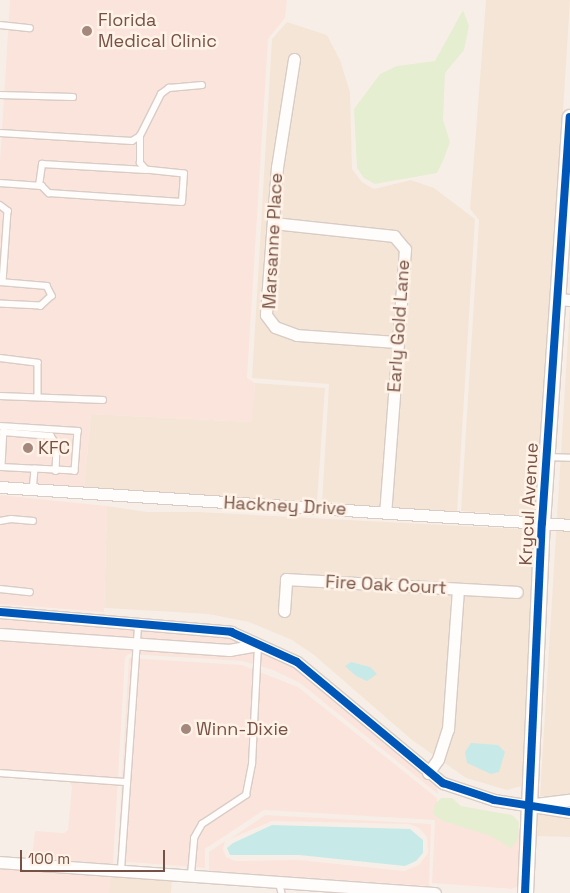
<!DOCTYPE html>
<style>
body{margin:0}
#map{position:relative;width:570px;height:893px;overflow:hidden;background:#f7efe7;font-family:"Space Grotesk",sans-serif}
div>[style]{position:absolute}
.residential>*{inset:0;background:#f5e5d7}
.commercial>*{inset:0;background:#fbe4dc}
.green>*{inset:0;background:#e5eed0}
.water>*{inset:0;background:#c7eae8}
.roads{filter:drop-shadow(1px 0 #d8ccc5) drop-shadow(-1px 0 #d8ccc5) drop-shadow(0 1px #d8ccc5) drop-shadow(0 -1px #d8ccc5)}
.lane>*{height:5.5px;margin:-2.75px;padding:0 2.75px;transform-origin:2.75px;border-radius:2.75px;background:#fefdfb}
.street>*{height:11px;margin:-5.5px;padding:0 5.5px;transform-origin:5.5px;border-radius:5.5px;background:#fefdfb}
.secondary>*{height:15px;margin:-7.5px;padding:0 7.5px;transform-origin:7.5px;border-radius:7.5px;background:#fefdfb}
.cycleway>*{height:8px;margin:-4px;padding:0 4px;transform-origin:4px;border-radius:4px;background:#0057b8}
.dots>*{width:14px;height:14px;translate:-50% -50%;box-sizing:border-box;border:2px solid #fff3e8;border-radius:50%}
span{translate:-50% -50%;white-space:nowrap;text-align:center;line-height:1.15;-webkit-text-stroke:5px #fff3e8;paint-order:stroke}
.poi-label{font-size:18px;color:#775145}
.left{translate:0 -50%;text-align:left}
.street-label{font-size:18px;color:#775145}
.scale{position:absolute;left:20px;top:850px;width:145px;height:22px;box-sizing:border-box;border:2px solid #775145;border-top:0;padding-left:6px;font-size:15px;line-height:18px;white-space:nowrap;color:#775145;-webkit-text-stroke:4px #fff3e8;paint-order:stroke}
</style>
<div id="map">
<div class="residential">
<i style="clip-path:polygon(486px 0,570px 0,538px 517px,461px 511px,479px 220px,470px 209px)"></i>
<i style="clip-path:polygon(287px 22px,327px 35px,340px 60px,350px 92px,352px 169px,362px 182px,374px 189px,411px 180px,434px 188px,475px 219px,457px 513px,322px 502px,329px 384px,252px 378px,272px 39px)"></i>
<i style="clip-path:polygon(570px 304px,570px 798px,540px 796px)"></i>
<i style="clip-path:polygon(255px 383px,325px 388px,317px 502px,84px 489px,91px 414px,251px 422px)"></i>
<i style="clip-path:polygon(107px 506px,147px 512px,198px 512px,539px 530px,522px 786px,507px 790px,466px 778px,412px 740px,314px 655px,292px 640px,249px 622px,208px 614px,104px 608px)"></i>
<i style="clip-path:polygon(535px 812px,570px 817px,570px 837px,534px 836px)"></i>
<i style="clip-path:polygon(110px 875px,172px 879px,171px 893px,109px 893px)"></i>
</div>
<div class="commercial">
<i style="clip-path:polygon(10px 0,287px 0,285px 18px,268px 39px,247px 378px,255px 383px,252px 422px,91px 414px,84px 489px,0 481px,0 161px)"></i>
<i style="clip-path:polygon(0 495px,107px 506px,104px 612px,0 604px)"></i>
<i style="clip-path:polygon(0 618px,230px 638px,240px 642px,229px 644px,0 629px)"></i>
<i style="clip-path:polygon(0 640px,225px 656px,258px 650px,295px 667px,437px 786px,438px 794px,300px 683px,273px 670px,242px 661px,128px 654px,125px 658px,113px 864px,32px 858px,35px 831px,64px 833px,68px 830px,72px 787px,70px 782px,0 776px)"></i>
<i style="clip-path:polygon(129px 658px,242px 665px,298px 687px,437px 798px,437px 809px,526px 831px,523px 884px,512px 889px,432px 883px,435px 820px,264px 810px,205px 849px,205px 868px,117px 861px)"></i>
<i style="clip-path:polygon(265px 815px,431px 824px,429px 886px,209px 871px,209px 852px,225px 841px,223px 849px,226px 857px,235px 861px,299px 860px,404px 871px,419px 865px,428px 853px,427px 837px,419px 828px,409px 824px,272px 821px,230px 839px)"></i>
<i style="clip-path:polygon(0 867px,110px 875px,109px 893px,0 893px)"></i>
</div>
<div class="green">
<i style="clip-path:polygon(463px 10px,469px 26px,464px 50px,445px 73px,443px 120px,450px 142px,443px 161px,437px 173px,375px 184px,364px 178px,357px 168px,354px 109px,380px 74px,397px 66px,435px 61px)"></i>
<i style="clip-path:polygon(441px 798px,452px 798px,461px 806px,512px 815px,519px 822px,518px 839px,511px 848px,491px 836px,443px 821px,433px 814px,435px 804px)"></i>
</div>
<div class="water">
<i style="clip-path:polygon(351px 662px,370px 667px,377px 674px,367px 681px,356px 676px,345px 666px)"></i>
<i style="clip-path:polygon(471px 743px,498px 745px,505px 752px,499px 772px,491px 774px,467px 763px,465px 752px)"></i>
<i style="clip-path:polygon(272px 825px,410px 829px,423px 840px,423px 853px,416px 861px,405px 866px,299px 855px,230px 855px,227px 848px,233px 843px)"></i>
</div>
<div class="roads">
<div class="lane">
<i style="left:0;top:25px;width:30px;rotate:6deg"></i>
<i style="left:0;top:95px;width:73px;rotate:1.6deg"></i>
<i style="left:0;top:133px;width:132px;rotate:3.5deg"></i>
<i style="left:132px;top:141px;width:9px;rotate:-32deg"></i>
<i style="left:140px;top:136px;width:47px;rotate:-63.4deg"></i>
<i style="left:161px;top:94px;width:10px;rotate:-37deg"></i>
<i style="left:169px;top:88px;width:33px;rotate:-5deg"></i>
<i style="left:0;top:183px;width:42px;rotate:4.1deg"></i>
<i style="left:42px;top:186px;width:10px;rotate:45deg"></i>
<i style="left:49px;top:193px;width:133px;rotate:3.9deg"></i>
<i style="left:182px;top:202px;width:28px;rotate:-86deg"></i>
<i style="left:184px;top:174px;width:38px;rotate:-174deg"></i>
<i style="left:146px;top:170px;width:9px;rotate:-131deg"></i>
<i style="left:140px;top:163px;width:27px;rotate:-90deg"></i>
<i style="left:39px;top:186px;width:22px;rotate:-82deg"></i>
<i style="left:42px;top:164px;width:104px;rotate:3.3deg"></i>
<i style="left:0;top:205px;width:10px;rotate:37deg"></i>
<i style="left:8px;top:211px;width:71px;rotate:94deg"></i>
<i style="left:0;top:282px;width:47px;rotate:4.9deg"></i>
<i style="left:47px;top:286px;width:11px;rotate:63deg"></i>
<i style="left:52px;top:296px;width:15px;rotate:138deg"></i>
<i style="left:41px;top:306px;width:41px;rotate:-177.2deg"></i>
<i style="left:0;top:358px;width:38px;rotate:7deg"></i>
<i style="left:38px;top:363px;width:34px;rotate:90deg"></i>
<i style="left:0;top:396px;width:103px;rotate:2.2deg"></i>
<i style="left:0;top:426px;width:78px;rotate:3.7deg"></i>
<i style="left:78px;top:431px;width:40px;rotate:94.3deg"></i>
<i style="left:75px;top:471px;width:40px;rotate:-177.1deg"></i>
<i style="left:35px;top:469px;width:21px;rotate:95deg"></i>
<i style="left:4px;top:428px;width:39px;rotate:93deg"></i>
<i style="left:2px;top:467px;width:33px;rotate:3deg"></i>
<i style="left:3px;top:432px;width:48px;rotate:4.8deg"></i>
<i style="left:51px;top:436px;width:11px;rotate:56deg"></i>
<i style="left:57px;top:445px;width:26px;rotate:92deg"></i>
<i style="left:547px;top:457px;width:23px;rotate:2deg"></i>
<i style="left:0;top:521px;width:11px;rotate:-10deg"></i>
<i style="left:11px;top:519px;width:22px;rotate:5deg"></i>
<i style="left:0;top:589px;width:30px;rotate:6deg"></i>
<i style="left:0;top:773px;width:126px;rotate:4.1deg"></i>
<i style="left:121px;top:870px;width:247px;rotate:-86deg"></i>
<i style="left:191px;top:875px;width:37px;rotate:-85deg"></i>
<i style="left:194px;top:838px;width:16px;rotate:-60deg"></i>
<i style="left:202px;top:824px;width:53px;rotate:-33.4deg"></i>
<i style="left:246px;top:795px;width:32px;rotate:-79deg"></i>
<i style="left:252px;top:764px;width:119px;rotate:-87.1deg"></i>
<i style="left:279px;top:882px;width:11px;rotate:75deg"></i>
</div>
<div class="street">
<i style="left:294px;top:59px;width:109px;rotate:98.9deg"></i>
<i style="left:277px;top:167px;width:148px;rotate:94.3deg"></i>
<i style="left:266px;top:315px;width:15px;rotate:53deg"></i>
<i style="left:275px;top:327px;width:23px;rotate:20deg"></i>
<i style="left:297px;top:335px;width:101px;rotate:4deg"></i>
<i style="left:273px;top:223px;width:122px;rotate:6.1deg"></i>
<i style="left:394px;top:236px;width:17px;rotate:50deg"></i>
<i style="left:405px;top:249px;width:264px;rotate:94.3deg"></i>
<i style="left:558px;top:299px;width:12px;rotate:5deg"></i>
<i style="left:0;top:487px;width:571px;rotate:3.81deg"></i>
<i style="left:284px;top:611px;width:32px;rotate:-86deg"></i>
<i style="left:286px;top:579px;width:231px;rotate:3.2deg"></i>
<i style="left:0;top:612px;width:232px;rotate:4.9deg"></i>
<i style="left:231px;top:632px;width:72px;rotate:24.4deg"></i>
<i style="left:297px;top:662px;width:190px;rotate:39.7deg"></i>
<i style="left:443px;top:783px;width:54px;rotate:18.4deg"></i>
<i style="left:494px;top:800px;width:77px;rotate:9deg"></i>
<i style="left:0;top:634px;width:230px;rotate:4deg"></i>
<i style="left:229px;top:650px;width:29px;rotate:-10deg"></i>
<i style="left:428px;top:773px;width:17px;rotate:-54deg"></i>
<i style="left:438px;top:759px;width:32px;rotate:-72deg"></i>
<i style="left:448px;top:729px;width:140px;rotate:-85.9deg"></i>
<i style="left:535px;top:804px;width:35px;rotate:-7deg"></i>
<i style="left:0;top:862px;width:436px;rotate:4.1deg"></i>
</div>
<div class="secondary">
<i style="left:525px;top:893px;width:370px;rotate:-87.4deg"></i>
<i style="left:542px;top:523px;width:407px;rotate:-86.1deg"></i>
</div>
</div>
<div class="cycleway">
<i style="left:0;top:612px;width:232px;rotate:4.9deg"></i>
<i style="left:231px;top:632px;width:72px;rotate:24.4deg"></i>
<i style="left:297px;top:662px;width:190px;rotate:39.7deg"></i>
<i style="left:443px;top:783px;width:54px;rotate:18.4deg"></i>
<i style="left:494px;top:800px;width:77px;rotate:9deg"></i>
<i style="left:525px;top:893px;width:370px;rotate:-87.4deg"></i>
<i style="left:542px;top:523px;width:407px;rotate:-86.1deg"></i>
</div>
<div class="dots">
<i style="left:87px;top:31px;background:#a4887e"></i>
<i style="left:28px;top:448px;background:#a4887e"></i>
<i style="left:186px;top:729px;background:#a4887e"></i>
</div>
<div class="poi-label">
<span class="left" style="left:98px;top:31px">Florida<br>Medical Clinic</span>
<span class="left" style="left:38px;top:448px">KFC</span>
<span class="left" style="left:196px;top:729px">Winn-Dixie</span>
</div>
<div class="street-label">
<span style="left:273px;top:241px;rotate:-87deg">Marsanne Place</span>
<span style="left:399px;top:326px;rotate:-86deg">Early Gold Lane</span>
<span style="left:529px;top:504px;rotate:-87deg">Krycul Avenue</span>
<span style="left:285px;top:506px;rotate:3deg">Hackney Drive</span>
<span style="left:386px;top:585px;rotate:3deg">Fire Oak Court</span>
</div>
<div class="scale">100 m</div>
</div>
